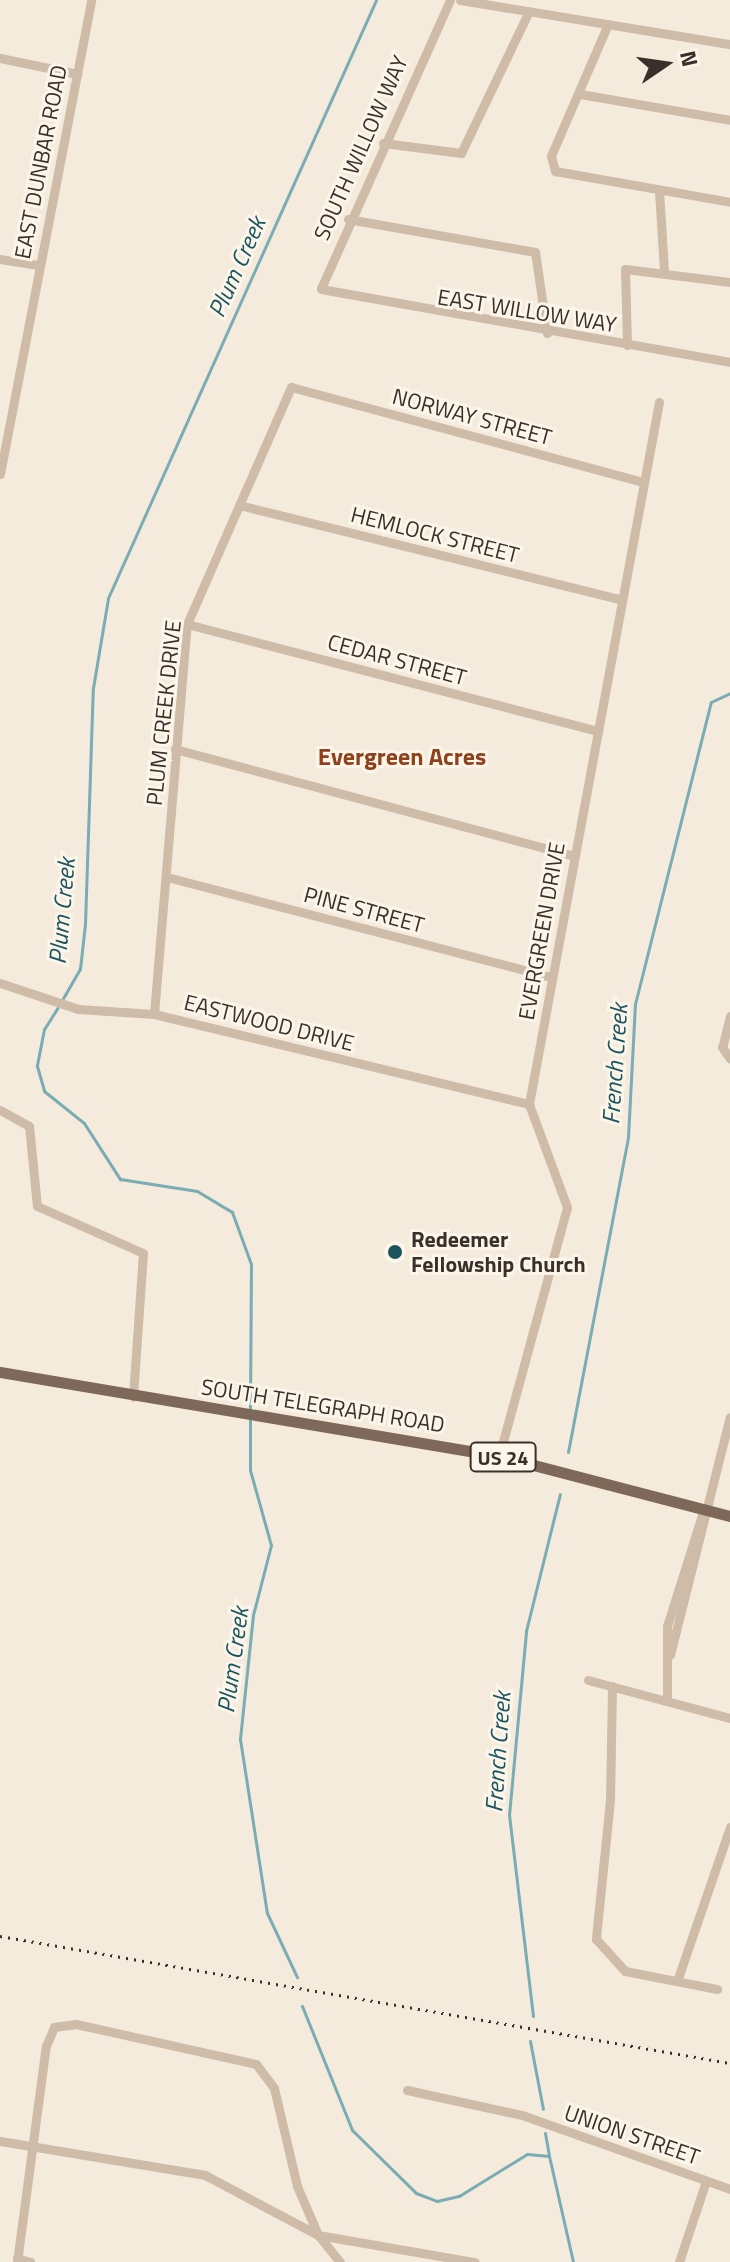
<!DOCTYPE html>
<style>
body{margin:0}
#map{position:relative;width:730px;height:2262px;overflow:hidden;background:#f4ebdd;font-family:"Titillium Web",sans-serif}
div>[style]{position:absolute}
.stream>*{height:3px;margin:-1.5px;padding:0 1.5px;transform-origin:1.5px;border-radius:1.5px;background:#7aacb4}
.minor>*{height:9px;margin:-4.5px;padding:0 4.5px;transform-origin:4.5px;border-radius:4.5px;background:#cebca8}
.major>*{height:11px;margin:-5.5px;padding:0 5.5px;transform-origin:5.5px;border-radius:5.5px;background:#7d6859}
.rail>*{height:3px;margin-top:-1.5px;transform-origin:0;background:repeating-linear-gradient(90deg,#3a3029 0 2px,transparent 0 8px)}
.dots>*{width:22px;height:22px;translate:-50% -50%;box-sizing:border-box;border:4px solid #fbf5ea;border-radius:50%}
span{translate:-50% -50%;white-space:nowrap;text-align:center;line-height:1.15;-webkit-text-stroke:6px #fbf5ea;paint-order:stroke}
.shield-label span{padding:2px 6px;background:#fbf5ea;border:2px solid;border-radius:6px;-webkit-text-stroke-width:0}
.shield-label{font-size:20px;color:#3a3029;font-weight:700}
.street-label{font-size:22px;color:#3a3029}
.poi-label{font-size:22px;color:#3a3029;font-weight:700}
.left{translate:0 -50%;text-align:left}
.water-label{font-size:24px;color:#1b545f;font-style:italic}
.neighbourhood-label{font-size:24px;color:#8f411b;font-weight:700}
.north{position:absolute;left:626px;top:24px;width:80px;height:80px;-webkit-text-stroke:6px #fbf5ea;paint-order:stroke;rotate:77deg;font-size:22px;font-weight:700;line-height:32px;text-align:center;color:#3a3029}
.north::after{content:'';display:block;margin:auto;width:28px;height:36px;background:#3a3029;clip-path:polygon(50% 0,100% 100%,50% 72%,0 100%)}
</style>
<div id="map">
<div class="stream">
<i style="left:62px;top:1000px;width:36px;rotate:-60deg"></i>
<i style="left:80px;top:969px;width:45px;rotate:-83.7deg"></i>
<i style="left:85px;top:924px;width:236px;rotate:-88.1deg"></i>
<i style="left:93px;top:688px;width:91px;rotate:-80.5deg"></i>
<i style="left:108px;top:598px;width:655px;rotate:-65.86deg"></i>
<i style="left:58px;top:1007px;width:26px;rotate:122deg"></i>
<i style="left:44px;top:1029px;width:38px;rotate:101deg"></i>
<i style="left:37px;top:1066px;width:26px;rotate:74deg"></i>
<i style="left:44px;top:1091px;width:51px;rotate:38.7deg"></i>
<i style="left:84px;top:1123px;width:67px;rotate:57.3deg"></i>
<i style="left:120px;top:1179px;width:78px;rotate:8.9deg"></i>
<i style="left:197px;top:1191px;width:41px;rotate:31deg"></i>
<i style="left:232px;top:1212px;width:55px;rotate:69.9deg"></i>
<i style="left:251px;top:1264px;width:146px;rotate:90.4deg"></i>
<i style="left:250px;top:1418px;width:52px;rotate:90deg"></i>
<i style="left:250px;top:1470px;width:78px;rotate:74.4deg"></i>
<i style="left:271px;top:1545px;width:72px;rotate:104.4deg"></i>
<i style="left:253px;top:1615px;width:125px;rotate:96deg"></i>
<i style="left:240px;top:1739px;width:176px;rotate:81.2deg"></i>
<i style="left:267px;top:1913px;width:71px;rotate:64.9deg"></i>
<i style="left:568px;top:1452px;width:321px;rotate:-79.2deg"></i>
<i style="left:628px;top:1137px;width:133px;rotate:-87deg"></i>
<i style="left:635px;top:1004px;width:311px;rotate:-75.9deg"></i>
<i style="left:711px;top:702px;width:21px;rotate:-25deg"></i>
<i style="left:302px;top:2006px;width:134px;rotate:68deg"></i>
<i style="left:352px;top:2130px;width:90px;rotate:44.5deg"></i>
<i style="left:416px;top:2193px;width:22px;rotate:21deg"></i>
<i style="left:437px;top:2201px;width:23px;rotate:-13deg"></i>
<i style="left:459px;top:2196px;width:80px;rotate:-31.7deg"></i>
<i style="left:527px;top:2154px;width:22px;rotate:5deg"></i>
<i style="left:549px;top:2156px;width:109px;rotate:77.2deg"></i>
<i style="left:533px;top:2016px;width:202px;rotate:-96.8deg"></i>
<i style="left:509px;top:1815px;width:185px;rotate:-84.7deg"></i>
<i style="left:526px;top:1631px;width:141px;rotate:-76.1deg"></i>
<i style="left:530px;top:2041px;width:69px;rotate:79.2deg"></i>
<i style="left:545px;top:2133px;width:23px;rotate:80deg"></i>
</div>
<div class="minor">
<i style="left:450px;top:0;width:316px;rotate:114.1deg"></i>
<i style="left:321px;top:289px;width:415px;rotate:10.1deg"></i>
<i style="left:460px;top:0;width:274px;rotate:9.3deg"></i>
<i style="left:608px;top:24px;width:144px;rotate:113.4deg"></i>
<i style="left:551px;top:156px;width:16px;rotate:75deg"></i>
<i style="left:555px;top:171px;width:178px;rotate:10deg"></i>
<i style="left:0;top:58px;width:79px;rotate:11.7deg"></i>
<i style="left:580px;top:94px;width:152px;rotate:9.8deg"></i>
<i style="left:383px;top:143px;width:79px;rotate:7.3deg"></i>
<i style="left:461px;top:153px;width:157px;rotate:-64.4deg"></i>
<i style="left:659px;top:191px;width:79px;rotate:86.4deg"></i>
<i style="left:348px;top:219px;width:190px;rotate:10deg"></i>
<i style="left:535px;top:252px;width:82px;rotate:81.6deg"></i>
<i style="left:0;top:259px;width:39px;rotate:9deg"></i>
<i style="left:627px;top:345px;width:76px;rotate:-91.5deg"></i>
<i style="left:625px;top:269px;width:106px;rotate:7.1deg"></i>
<i style="left:0;top:474px;width:483px;rotate:-79.1deg"></i>
<i style="left:239px;top:505px;width:395px;rotate:13.9deg"></i>
<i style="left:187px;top:624px;width:425px;rotate:14.6deg"></i>
<i style="left:175px;top:749px;width:413px;rotate:15deg"></i>
<i style="left:167px;top:877px;width:398px;rotate:14.6deg"></i>
<i style="left:0;top:983px;width:82px;rotate:18.4deg"></i>
<i style="left:78px;top:1009px;width:76px;rotate:3.8deg"></i>
<i style="left:154px;top:1014px;width:386px;rotate:13.5deg"></i>
<i style="left:154px;top:1014px;width:391px;rotate:-85.2deg"></i>
<i style="left:187px;top:624px;width:259px;rotate:-66.3deg"></i>
<i style="left:291px;top:387px;width:365px;rotate:15.1deg"></i>
<i style="left:730px;top:1016px;width:32px;rotate:104deg"></i>
<i style="left:722px;top:1047px;width:14px;rotate:56deg"></i>
<i style="left:0;top:1110px;width:33px;rotate:29deg"></i>
<i style="left:29px;top:1126px;width:80px;rotate:84.3deg"></i>
<i style="left:37px;top:1206px;width:116px;rotate:23.9deg"></i>
<i style="left:143px;top:1253px;width:144px;rotate:94deg"></i>
<i style="left:499px;top:1456px;width:258px;rotate:-74.7deg"></i>
<i style="left:567px;top:1207px;width:110px;rotate:-110.3deg"></i>
<i style="left:529px;top:1104px;width:714px;rotate:-79.51deg"></i>
<i style="left:670px;top:1655px;width:245px;rotate:-75.9deg"></i>
<i style="left:588px;top:1680px;width:147px;rotate:15deg"></i>
<i style="left:612px;top:1686px;width:114px;rotate:91deg"></i>
<i style="left:610px;top:1800px;width:140px;rotate:95.8deg"></i>
<i style="left:596px;top:1939px;width:43px;rotate:47.8deg"></i>
<i style="left:625px;top:1971px;width:94px;rotate:11.1deg"></i>
<i style="left:667px;top:1701px;width:75px;rotate:-90deg"></i>
<i style="left:667px;top:1626px;width:120px;rotate:-72.5deg"></i>
<i style="left:677px;top:1981px;width:163px;rotate:-71deg"></i>
<i style="left:407px;top:2090px;width:118px;rotate:12.3deg"></i>
<i style="left:522px;top:2115px;width:221px;rotate:19.6deg"></i>
<i style="left:0;top:2141px;width:208px;rotate:9.4deg"></i>
<i style="left:205px;top:2175px;width:128px;rotate:28deg"></i>
<i style="left:318px;top:2235px;width:35px;rotate:51deg"></i>
<i style="left:17px;top:2258px;width:14px;rotate:17deg"></i>
<i style="left:17px;top:2262px;width:218px;rotate:-82.4deg"></i>
<i style="left:46px;top:2046px;width:21px;rotate:-67deg"></i>
<i style="left:54px;top:2027px;width:22px;rotate:-8deg"></i>
<i style="left:76px;top:2024px;width:184px;rotate:12.5deg"></i>
<i style="left:256px;top:2064px;width:30px;rotate:53deg"></i>
<i style="left:274px;top:2088px;width:101px;rotate:76.8deg"></i>
<i style="left:297px;top:2186px;width:53px;rotate:66.8deg"></i>
<i style="left:318px;top:2235px;width:159px;rotate:9.8deg"></i>
<i style="left:679px;top:2262px;width:85px;rotate:-71.6deg"></i>
</div>
<div class="major">
<i style="left:0;top:1372px;width:506px;rotate:9.56deg"></i>
<i style="left:499px;top:1456px;width:239px;rotate:14.6deg"></i>
</div>
<div class="rail">
<i style="left:0;top:1936px;width:741px;rotate:9.87deg"></i>
</div>
<div class="dots">
<i style="left:395px;top:1252px;background:#1b545f"></i>
</div>
<div class="shield-label">
<span style="left:503px;top:1457px">US 24</span>
</div>
<div class="street-label">
<span style="left:361px;top:148px;rotate:-66deg">SOUTH WILLOW WAY</span>
<span style="left:41px;top:162px;rotate:-79deg">EAST DUNBAR ROAD</span>
<span style="left:527px;top:311px;rotate:9deg">EAST WILLOW WAY</span>
<span style="left:472px;top:417px;rotate:15deg">NORWAY STREET</span>
<span style="left:435px;top:535px;rotate:14deg">HEMLOCK STREET</span>
<span style="left:397px;top:660px;rotate:15deg">CEDAR STREET</span>
<span style="left:164px;top:713px;rotate:-84deg">PLUM CREEK DRIVE</span>
<span style="left:364px;top:910px;rotate:15deg">PINE STREET</span>
<span style="left:542px;top:931px;rotate:-80deg">EVERGREEN DRIVE</span>
<span style="left:269px;top:1023px;rotate:14deg">EASTWOOD DRIVE</span>
<span style="left:323px;top:1406px;rotate:9deg">SOUTH TELEGRAPH ROAD</span>
<span style="left:632px;top:2135px;rotate:19deg">UNION STREET</span>
</div>
<div class="poi-label">
<span class="left" style="left:411px;top:1252px">Redeemer<br>Fellowship Church</span>
</div>
<div class="water-label">
<span style="left:237px;top:267px;rotate:-66deg">Plum Creek</span>
<span style="left:62px;top:911px;rotate:-85deg">Plum Creek</span>
<span style="left:615px;top:1064px;rotate:-86deg">French Creek</span>
<span style="left:233px;top:1660px;rotate:-82deg">Plum Creek</span>
<span style="left:498px;top:1752px;rotate:-86deg">French Creek</span>
</div>
<div class="neighbourhood-label">
<span style="left:402px;top:757px">Evergreen Acres</span>
</div>
<div class="north">N</div>
</div>
